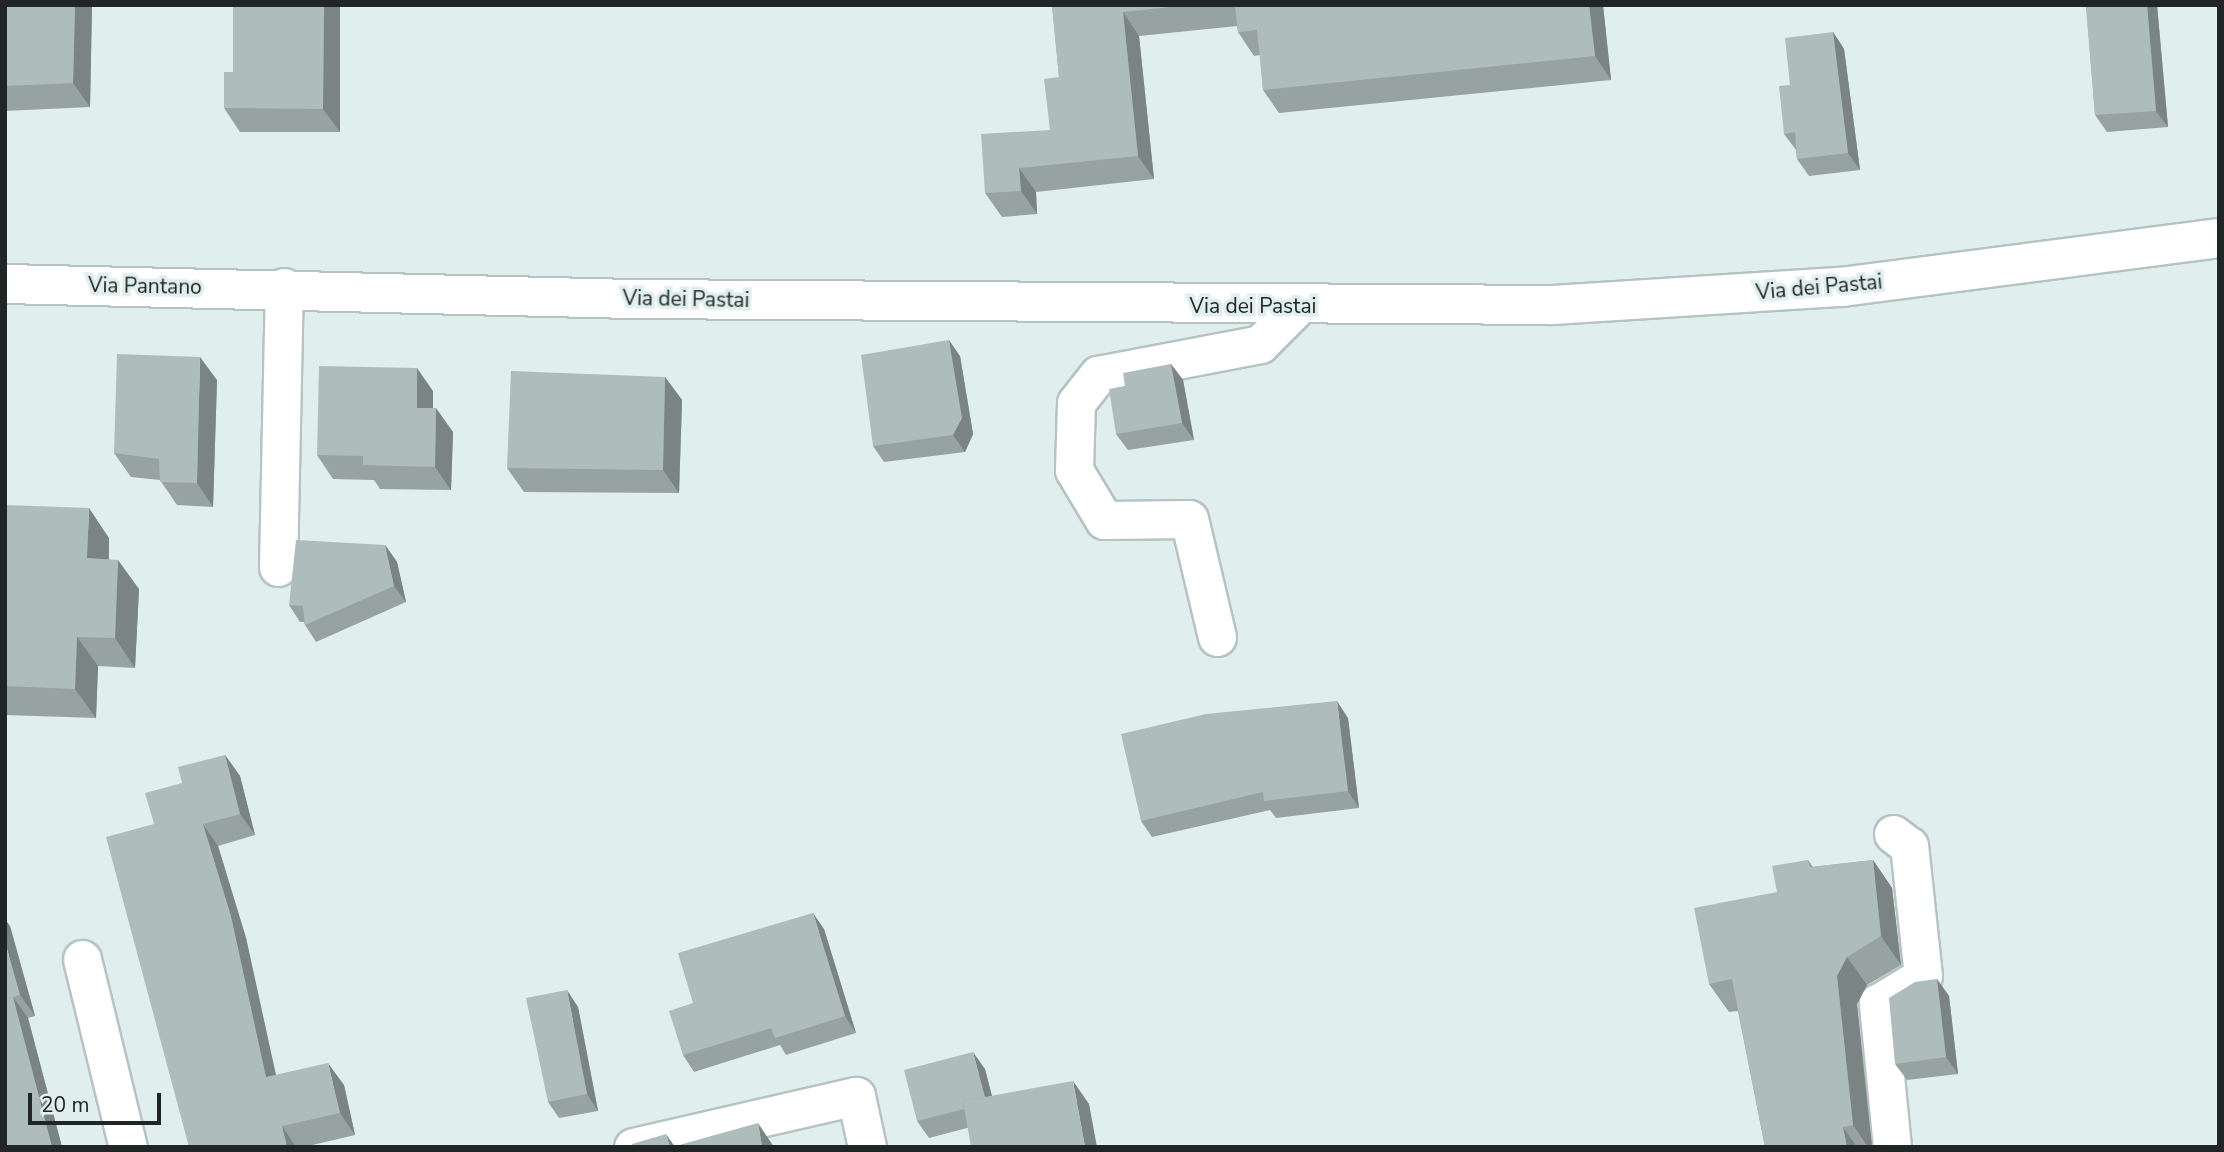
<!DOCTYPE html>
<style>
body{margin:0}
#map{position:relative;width:2224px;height:1152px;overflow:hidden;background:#e0efed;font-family:"Nunito Sans",sans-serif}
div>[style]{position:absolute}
.roads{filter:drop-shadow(2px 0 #b5c3c2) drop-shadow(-2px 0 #b5c3c2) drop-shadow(0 2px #b5c3c2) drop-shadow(0 -2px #b5c3c2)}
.minor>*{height:37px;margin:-18.5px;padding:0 18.5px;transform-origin:18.5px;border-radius:18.5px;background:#fff}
.tertiary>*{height:38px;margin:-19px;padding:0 19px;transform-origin:19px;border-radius:19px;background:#fff}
.wall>*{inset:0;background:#96a3a1}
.shaded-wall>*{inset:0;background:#7a8483}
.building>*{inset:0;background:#aebdbb}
span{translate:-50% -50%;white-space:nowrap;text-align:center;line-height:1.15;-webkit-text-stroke:7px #e0efed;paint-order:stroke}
.street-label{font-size:21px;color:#202625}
.frame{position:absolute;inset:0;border:7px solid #202625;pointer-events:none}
.scale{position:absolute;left:28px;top:1093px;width:133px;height:32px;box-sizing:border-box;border:4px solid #202625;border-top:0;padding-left:9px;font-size:21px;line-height:24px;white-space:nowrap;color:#202625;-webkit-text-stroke:5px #e0efed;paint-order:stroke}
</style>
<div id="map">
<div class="roads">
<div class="minor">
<i style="left:278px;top:567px;width:280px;rotate:-88.8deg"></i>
<i style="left:1217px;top:637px;width:121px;rotate:-103.3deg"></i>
<i style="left:1189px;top:519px;width:85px;rotate:179.3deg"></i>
<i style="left:1104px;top:520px;width:58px;rotate:-121deg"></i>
<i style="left:1074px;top:470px;width:67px;rotate:-88.3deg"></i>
<i style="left:1076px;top:403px;width:36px;rotate:-52deg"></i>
<i style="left:1098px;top:375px;width:165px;rotate:-10.8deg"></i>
<i style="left:1260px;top:344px;width:54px;rotate:-45deg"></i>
<i style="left:82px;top:959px;width:194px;rotate:76.3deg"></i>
<i style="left:633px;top:1147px;width:229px;rotate:-12.9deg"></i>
<i style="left:856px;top:1096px;width:52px;rotate:77.8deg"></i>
<i style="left:1892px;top:1147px;width:145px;rotate:-95.6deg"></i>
<i style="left:1878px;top:1003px;width:52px;rotate:-31deg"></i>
<i style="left:1923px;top:976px;width:131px;rotate:-96.1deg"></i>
<i style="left:1909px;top:846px;width:20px;rotate:-143deg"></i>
</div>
<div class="tertiary">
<i style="left:5px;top:284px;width:625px;rotate:1.37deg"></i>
<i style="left:630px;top:299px;width:922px;rotate:0.37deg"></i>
<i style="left:1552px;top:305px;width:291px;rotate:-3.6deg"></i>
<i style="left:1842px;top:287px;width:380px;rotate:-7.4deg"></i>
</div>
</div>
<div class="wall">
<i style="clip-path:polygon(5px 5px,92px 5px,90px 107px,5px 111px)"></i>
<i style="clip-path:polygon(340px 5px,340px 132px,240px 132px,224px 108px,233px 72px)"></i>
<i style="clip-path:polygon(1052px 5px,1603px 5px,1611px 80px,1279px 113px,1263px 90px,1260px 55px,1254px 56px,1238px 32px,1237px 26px,1139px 36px,1154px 179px,1036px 192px,1037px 214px,1002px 217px,985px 193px,1050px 130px,1059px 77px)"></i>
<i style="clip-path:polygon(2086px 5px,2157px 5px,2168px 127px,2107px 132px,2095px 115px)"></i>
<i style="clip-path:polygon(1833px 32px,1844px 49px,1860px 170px,1809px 176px,1797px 159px,1796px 150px,1784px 134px,1790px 85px)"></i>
<i style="clip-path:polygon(960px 356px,973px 434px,965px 452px,884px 462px,873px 446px)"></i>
<i style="clip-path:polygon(1171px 364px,1183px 380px,1194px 440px,1128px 450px,1116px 434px,1125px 386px)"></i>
<i style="clip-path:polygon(665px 377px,682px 400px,679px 493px,524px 492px,507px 468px)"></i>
<i style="clip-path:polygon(217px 380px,213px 507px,177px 505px,160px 480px,131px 477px,114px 453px)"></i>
<i style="clip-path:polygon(433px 391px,433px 408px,453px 432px,451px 490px,380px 489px,374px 480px,333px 479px,317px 455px)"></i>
<i style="clip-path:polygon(5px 505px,109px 538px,109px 559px,139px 589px,135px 668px,98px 666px,96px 718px,5px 715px)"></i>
<i style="clip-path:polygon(385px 545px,397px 562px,406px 602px,316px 642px,305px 625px,304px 622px,300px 622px,289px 605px)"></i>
<i style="clip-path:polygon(1348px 718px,1359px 808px,1276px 818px,1270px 810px,1152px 837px,1141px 821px)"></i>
<i style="clip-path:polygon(225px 755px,240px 776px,255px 835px,218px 846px,246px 938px,276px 1075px,344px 1085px,355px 1135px,304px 1147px,189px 1147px,182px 783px)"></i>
<i style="clip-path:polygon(1808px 860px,1813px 867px,1873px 860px,1892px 888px,1901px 965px,1867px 985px,1857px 1004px,1872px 1147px,1765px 1147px,1738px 1011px,1729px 1012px,1709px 984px,1777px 892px)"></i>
<i style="clip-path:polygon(10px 926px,35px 1016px,28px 1018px,62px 1147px,5px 1147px)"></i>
<i style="clip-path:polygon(824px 929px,856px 1033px,786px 1055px,780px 1045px,694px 1072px,683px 1055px,693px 1003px)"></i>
<i style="clip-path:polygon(1937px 979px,1949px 996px,1958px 1074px,1907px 1080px,1895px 1064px)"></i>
<i style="clip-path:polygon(578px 1007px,598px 1111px,559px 1118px,548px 1102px)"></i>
<i style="clip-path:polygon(985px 1069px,992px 1096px,1089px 1104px,967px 1128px,929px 1138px,917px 1121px)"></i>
</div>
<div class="shaded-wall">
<i style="clip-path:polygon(75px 5px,92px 5px,90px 107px,73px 83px)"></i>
<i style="clip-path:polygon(324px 5px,340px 5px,340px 132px,323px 109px)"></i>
<i style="clip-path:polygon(1589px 5px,1603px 5px,1611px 80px,1595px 56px)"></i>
<i style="clip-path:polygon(2147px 5px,2157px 5px,2168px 127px,2156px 111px)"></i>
<i style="clip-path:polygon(1123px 12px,1139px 36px,1154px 179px,1138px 156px)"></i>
<i style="clip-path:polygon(1833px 32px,1844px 49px,1860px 170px,1848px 153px)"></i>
<i style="clip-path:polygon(1019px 168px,1036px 192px,1037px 214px,1021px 191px)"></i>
<i style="clip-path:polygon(949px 340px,960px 356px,973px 434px,965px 452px,953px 435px)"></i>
<i style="clip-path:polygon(200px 357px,217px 380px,213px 507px,197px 483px)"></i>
<i style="clip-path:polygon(1171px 364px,1183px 380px,1194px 440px,1182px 423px)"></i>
<i style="clip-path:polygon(417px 368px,433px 391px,433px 431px,417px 408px)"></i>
<i style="clip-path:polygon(665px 377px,682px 400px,679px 493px,663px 470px)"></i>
<i style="clip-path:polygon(436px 408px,453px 432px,451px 490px,435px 467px)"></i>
<i style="clip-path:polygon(89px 508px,109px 538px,108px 588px,87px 558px)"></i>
<i style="clip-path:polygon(385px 545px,397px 562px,406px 602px,394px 586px)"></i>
<i style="clip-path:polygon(118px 560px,139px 589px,135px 668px,115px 638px)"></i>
<i style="clip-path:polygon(77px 637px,98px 666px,96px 718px,75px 689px)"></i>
<i style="clip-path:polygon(1337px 701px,1348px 718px,1359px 808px,1348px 791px)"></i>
<i style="clip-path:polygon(225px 755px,240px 776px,255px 835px,240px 814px)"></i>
<i style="clip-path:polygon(203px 824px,218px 846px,246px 938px,281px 1099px,266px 1077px)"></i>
<i style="clip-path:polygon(1873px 860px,1892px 888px,1901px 965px,1881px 936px)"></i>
<i style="clip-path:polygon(813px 913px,824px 929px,856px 1033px,845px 1016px)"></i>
<i style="clip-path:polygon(5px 919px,10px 926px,35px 1016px,20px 995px,5px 942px)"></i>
<i style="clip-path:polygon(1847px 957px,1867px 985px,1857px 1004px,1872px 1147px,1868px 1147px,1853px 1125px,1837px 976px)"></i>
<i style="clip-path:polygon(1937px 979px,1949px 996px,1958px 1074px,1946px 1057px)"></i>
<i style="clip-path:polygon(567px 990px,578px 1007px,598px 1111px,587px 1094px)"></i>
<i style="clip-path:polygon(13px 997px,28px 1018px,62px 1147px,52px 1147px)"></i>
<i style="clip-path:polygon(973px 1052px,985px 1069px,998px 1120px,986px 1103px)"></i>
<i style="clip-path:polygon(328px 1063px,344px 1085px,355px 1135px,340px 1113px)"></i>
<i style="clip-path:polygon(1073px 1081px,1089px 1104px,1097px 1147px,1085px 1147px)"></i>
<i style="clip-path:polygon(758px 1123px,774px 1147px,762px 1147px)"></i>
<i style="clip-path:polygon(282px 1126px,296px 1147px,287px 1147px)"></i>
<i style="clip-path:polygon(1843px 1127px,1857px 1147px,1847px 1147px)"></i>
<i style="clip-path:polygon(666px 1134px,675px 1147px,670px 1147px)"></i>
</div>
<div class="building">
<i style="clip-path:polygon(5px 5px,75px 5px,73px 83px,5px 86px)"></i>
<i style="clip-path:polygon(233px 5px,324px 5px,323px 109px,224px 108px,224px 72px,233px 72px)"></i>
<i style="clip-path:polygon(1052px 5px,1190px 5px,1123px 12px,1138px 156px,1019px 168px,1021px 191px,985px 193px,981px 134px,1050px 130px,1044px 79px,1059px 77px)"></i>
<i style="clip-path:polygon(1235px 5px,1589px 5px,1595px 56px,1263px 90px,1257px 30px,1238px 32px)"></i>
<i style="clip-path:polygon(2086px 5px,2147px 5px,2156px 111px,2095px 115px)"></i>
<i style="clip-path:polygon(1833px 32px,1848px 153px,1797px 159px,1795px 132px,1784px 134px,1779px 86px,1790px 85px,1785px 38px)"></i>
<i style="clip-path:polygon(949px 340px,962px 418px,953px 435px,873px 446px,861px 355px)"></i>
<i style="clip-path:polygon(117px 354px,200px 357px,197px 483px,160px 482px,159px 459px,114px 453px)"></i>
<i style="clip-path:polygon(1171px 364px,1182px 423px,1116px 434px,1109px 389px,1125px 386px,1123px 373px)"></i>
<i style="clip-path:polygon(319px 366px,417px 368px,417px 408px,436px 408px,435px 467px,363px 465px,363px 456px,317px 455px)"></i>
<i style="clip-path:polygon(511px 371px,665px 377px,663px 470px,507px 468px)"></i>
<i style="clip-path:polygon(5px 505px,89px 508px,87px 558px,118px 560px,115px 638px,77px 637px,75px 689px,5px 686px)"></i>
<i style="clip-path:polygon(296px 540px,385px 545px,394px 586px,305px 625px,303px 606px,289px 605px)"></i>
<i style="clip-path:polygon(1337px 701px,1348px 791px,1264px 801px,1263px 792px,1141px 821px,1121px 734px,1206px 714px)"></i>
<i style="clip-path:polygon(225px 755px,240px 814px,203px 824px,231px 916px,266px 1077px,328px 1063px,340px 1113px,282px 1126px,287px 1147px,189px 1147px,106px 837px,154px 824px,145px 793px,182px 783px,178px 767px)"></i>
<i style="clip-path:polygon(1808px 860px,1810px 867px,1873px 860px,1881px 936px,1847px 957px,1837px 976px,1853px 1125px,1843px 1127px,1847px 1147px,1765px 1147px,1732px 979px,1709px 984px,1694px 908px,1777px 892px,1772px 866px)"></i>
<i style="clip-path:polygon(813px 913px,845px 1016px,775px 1038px,771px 1028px,683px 1055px,669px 1011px,693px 1003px,678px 953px)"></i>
<i style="clip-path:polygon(5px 942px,20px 995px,13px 997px,52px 1147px,5px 1147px)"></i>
<i style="clip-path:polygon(1937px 979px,1946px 1057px,1895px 1064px,1889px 998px,1915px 982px)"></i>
<i style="clip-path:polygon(567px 990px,587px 1094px,548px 1102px,526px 998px)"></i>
<i style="clip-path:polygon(973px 1052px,985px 1097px,963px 1101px,964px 1109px,917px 1121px,904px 1070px)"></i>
<i style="clip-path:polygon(1073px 1081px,1085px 1147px,971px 1147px,963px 1101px)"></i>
<i style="clip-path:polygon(758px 1123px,762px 1147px,672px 1147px)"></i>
<i style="clip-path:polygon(666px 1134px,670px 1147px,633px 1147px,632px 1144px)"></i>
</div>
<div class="street-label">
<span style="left:145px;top:286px;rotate:1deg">Via Pantano</span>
<span style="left:1819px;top:287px;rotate:-5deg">Via dei Pastai</span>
<span style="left:686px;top:299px;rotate:1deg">Via dei Pastai</span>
<span style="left:1253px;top:306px">Via dei Pastai</span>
</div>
<div class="frame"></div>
<div class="scale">20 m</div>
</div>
